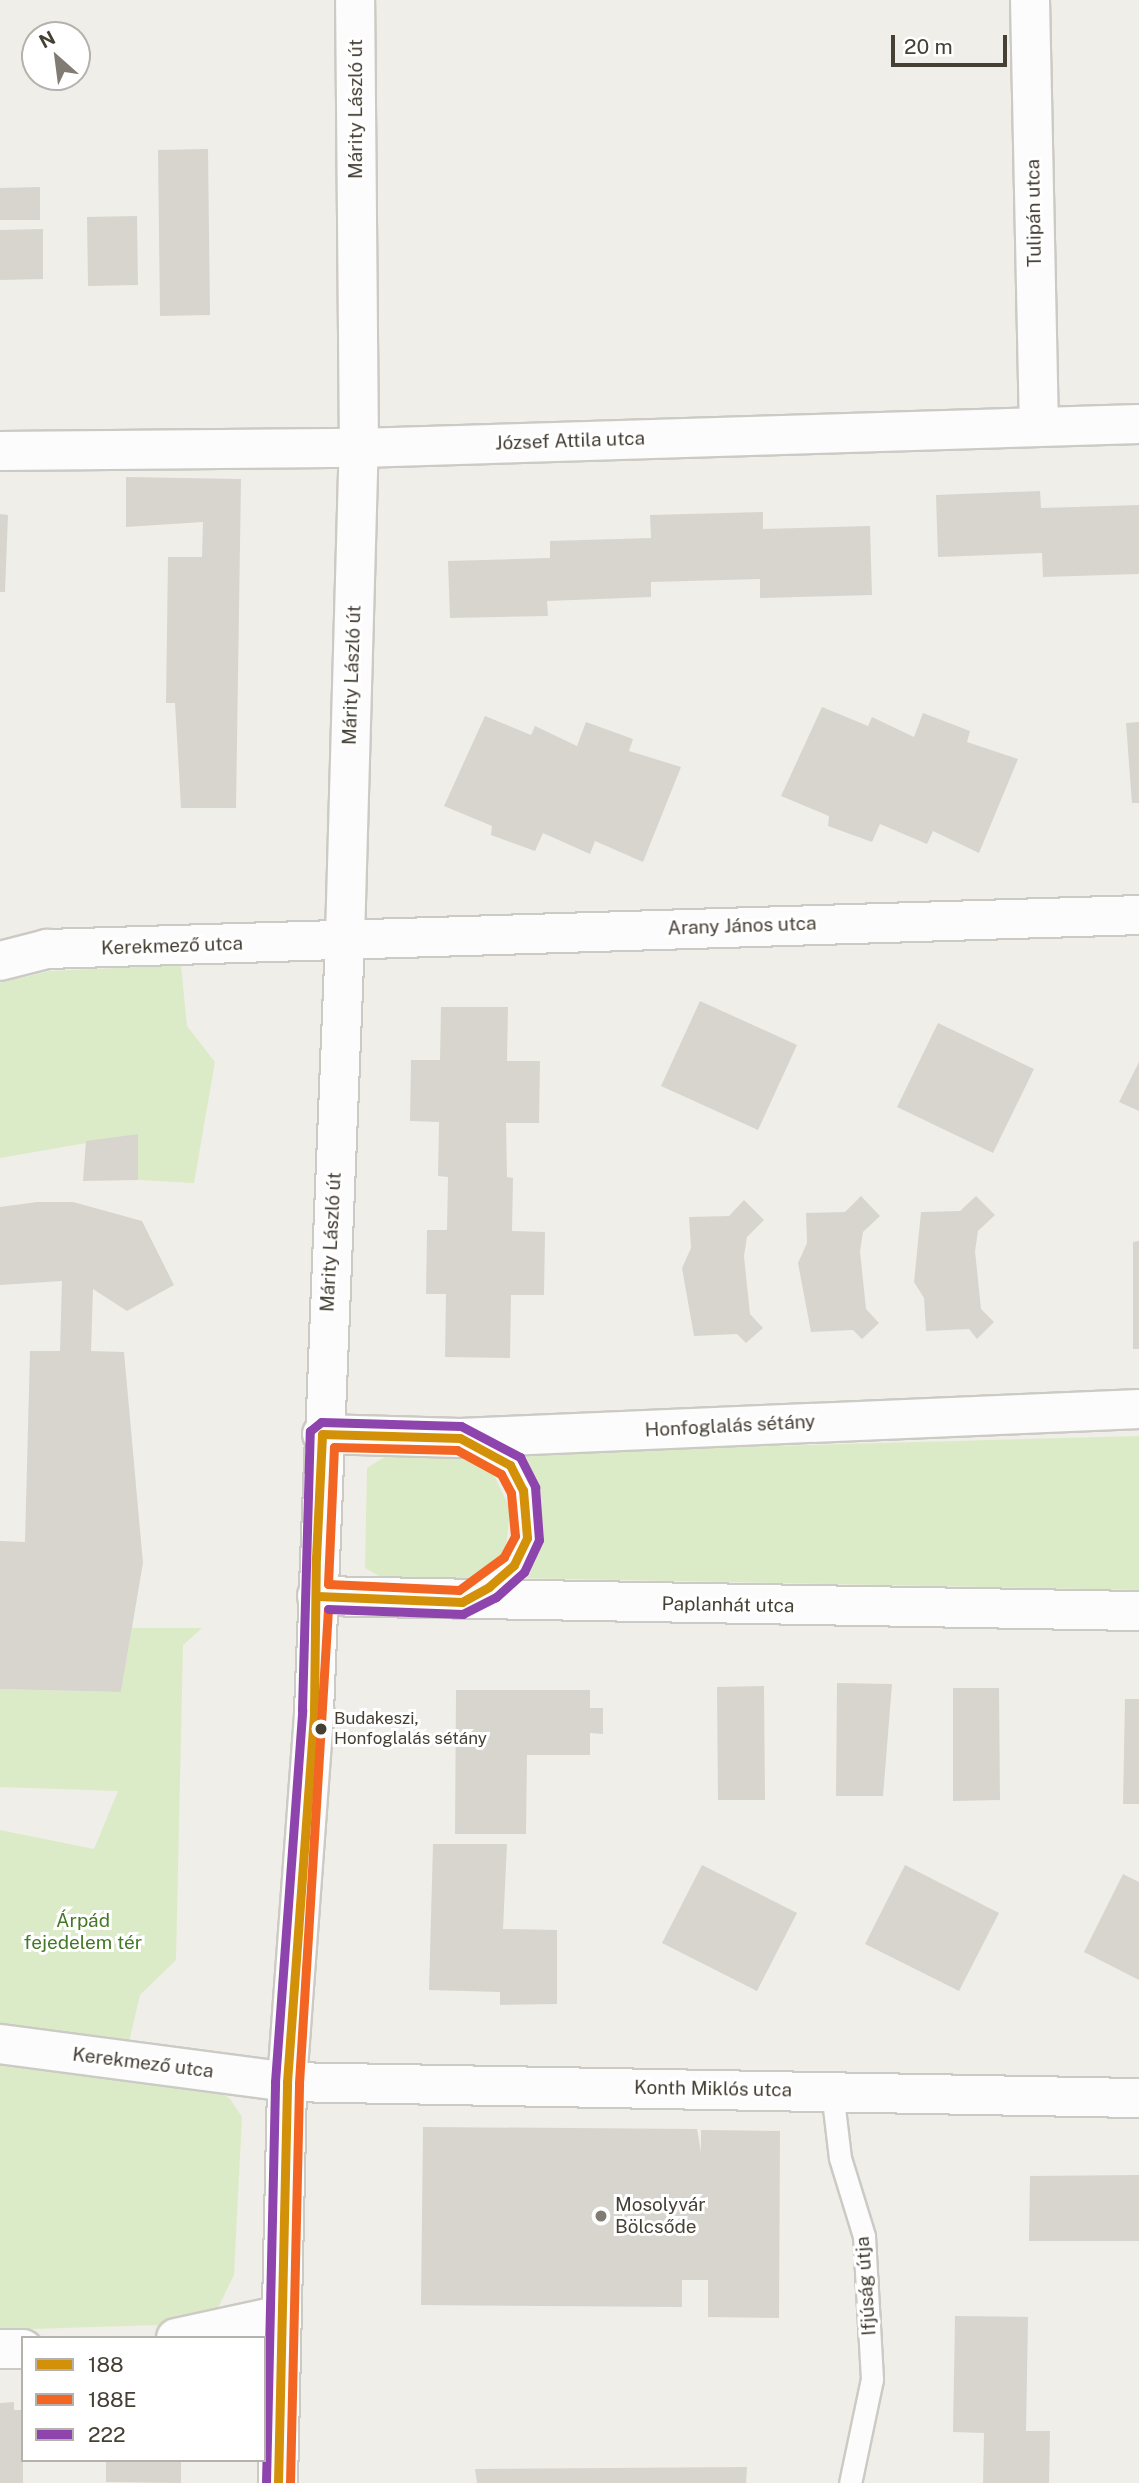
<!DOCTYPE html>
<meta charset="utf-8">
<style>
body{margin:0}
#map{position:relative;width:1139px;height:2483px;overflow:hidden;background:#f0eee8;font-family:"Public Sans",sans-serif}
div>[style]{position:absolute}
.green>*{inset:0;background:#dcebc7}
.building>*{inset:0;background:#d8d5cf}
.roads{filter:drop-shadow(2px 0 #cccac4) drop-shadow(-2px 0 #cccac4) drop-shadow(0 2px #cccac4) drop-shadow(0 -2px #cccac4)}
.service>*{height:21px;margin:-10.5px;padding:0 10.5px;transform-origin:10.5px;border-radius:10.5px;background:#fdfcfc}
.minor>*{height:38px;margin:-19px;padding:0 19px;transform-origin:19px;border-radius:19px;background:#fdfcfc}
.bus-1>*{height:9px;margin:-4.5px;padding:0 4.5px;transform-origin:4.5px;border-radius:4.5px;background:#d3910a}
.bus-2>*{height:9px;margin:-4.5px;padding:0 4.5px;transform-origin:4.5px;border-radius:4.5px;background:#f26522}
.bus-3>*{height:9px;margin:-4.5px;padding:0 4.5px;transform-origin:4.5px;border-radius:4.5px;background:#8e44ad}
.dots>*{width:19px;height:19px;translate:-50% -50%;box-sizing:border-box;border:4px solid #fff;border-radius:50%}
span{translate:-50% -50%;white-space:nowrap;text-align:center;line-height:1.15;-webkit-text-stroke:6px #fff;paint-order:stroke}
.bus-label{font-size:17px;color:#453f34}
.left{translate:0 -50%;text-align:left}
.street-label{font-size:19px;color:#453f34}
.park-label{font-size:19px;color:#447826}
.poi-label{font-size:19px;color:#453f34}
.legend{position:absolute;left:21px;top:2336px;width:245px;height:126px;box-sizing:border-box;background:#fff;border:2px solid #b5b2ae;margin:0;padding:9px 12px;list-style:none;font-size:21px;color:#453f34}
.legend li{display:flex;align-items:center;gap:14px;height:35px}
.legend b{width:35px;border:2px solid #b5b2ae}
.north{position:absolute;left:21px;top:21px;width:70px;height:70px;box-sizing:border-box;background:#fff;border:2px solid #b5b2ae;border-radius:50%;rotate:332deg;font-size:19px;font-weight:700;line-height:28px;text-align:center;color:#453f34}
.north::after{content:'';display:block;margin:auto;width:24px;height:32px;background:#817c73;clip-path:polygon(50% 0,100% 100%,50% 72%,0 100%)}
.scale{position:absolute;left:891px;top:35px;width:116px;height:32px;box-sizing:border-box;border:4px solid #453f34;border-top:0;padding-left:9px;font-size:21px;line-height:24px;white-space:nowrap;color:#453f34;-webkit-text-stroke:5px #fff;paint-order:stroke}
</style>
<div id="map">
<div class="green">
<i style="clip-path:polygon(181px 965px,187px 1026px,215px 1062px,194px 1183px,138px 1180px,138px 1134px,0 1158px,0 983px,50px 971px)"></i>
<i style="clip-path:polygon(1139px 1436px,1139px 1590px,513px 1578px,535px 1538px,537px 1514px,527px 1468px,517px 1453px)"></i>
<i style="clip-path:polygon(463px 1454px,494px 1475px,510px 1509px,506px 1547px,496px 1563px,466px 1585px,388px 1581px,365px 1568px,367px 1468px,386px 1456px)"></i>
<i style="clip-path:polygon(132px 1628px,202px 1628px,183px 1645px,176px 1960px,140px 1995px,127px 2051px,0 2031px,0 1830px,94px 1849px,118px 1791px,0 1787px,0 1689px,121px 1692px)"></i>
<i style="clip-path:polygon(0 2061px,215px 2088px,230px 2099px,242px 2117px,234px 2275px,215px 2314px,191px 2324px,0 2330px)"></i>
</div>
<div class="building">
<i style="clip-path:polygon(208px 149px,210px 315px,160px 316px,158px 150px)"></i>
<i style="clip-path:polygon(40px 187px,40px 220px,0 220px,0 188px)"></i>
<i style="clip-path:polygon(137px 216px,138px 285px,88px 286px,87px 217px)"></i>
<i style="clip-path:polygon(43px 229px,43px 279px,0 280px,0 230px)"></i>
<i style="clip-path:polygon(126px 477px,241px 479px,236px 808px,181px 808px,175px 703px,166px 703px,168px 557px,202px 557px,203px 522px,126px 527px)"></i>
<i style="clip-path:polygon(1040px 491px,1041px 508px,1139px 505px,1139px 574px,1043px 577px,1042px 553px,938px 557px,936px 495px)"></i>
<i style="clip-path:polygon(763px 512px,763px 529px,870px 526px,872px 595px,760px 598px,760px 579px,651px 582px,651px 597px,547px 601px,548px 616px,450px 618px,448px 561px,550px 558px,550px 541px,651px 538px,650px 515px)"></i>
<i style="clip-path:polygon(0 514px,8px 515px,5px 592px,0 592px)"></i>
<i style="clip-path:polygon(822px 707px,868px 726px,872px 717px,914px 737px,923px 713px,970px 731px,967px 742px,1018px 759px,979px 853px,933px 831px,927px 844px,880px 824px,872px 842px,828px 826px,829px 816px,781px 796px)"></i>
<i style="clip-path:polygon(485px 716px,531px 735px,535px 726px,577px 746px,586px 722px,633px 739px,629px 751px,681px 767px,643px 862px,595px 841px,590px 854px,543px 833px,535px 851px,491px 835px,492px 826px,444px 806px)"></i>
<i style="clip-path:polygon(1139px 722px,1139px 803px,1132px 803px,1126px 723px)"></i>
<i style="clip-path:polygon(700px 1001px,797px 1045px,758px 1130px,661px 1086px)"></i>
<i style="clip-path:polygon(441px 1007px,508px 1007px,507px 1061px,540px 1061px,539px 1123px,506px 1123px,507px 1177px,513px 1178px,512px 1231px,545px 1232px,544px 1295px,511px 1295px,510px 1358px,445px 1357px,446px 1294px,426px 1294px,427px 1230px,447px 1230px,448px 1177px,438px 1176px,439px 1122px,410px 1121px,411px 1060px,440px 1060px)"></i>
<i style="clip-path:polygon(938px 1023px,1034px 1069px,993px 1153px,897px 1107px)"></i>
<i style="clip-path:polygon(1139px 1062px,1139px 1111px,1119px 1102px)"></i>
<i style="clip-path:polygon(138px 1134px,138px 1180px,83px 1181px,86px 1141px)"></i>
<i style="clip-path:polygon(861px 1196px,880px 1216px,863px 1232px,860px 1251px,866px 1309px,879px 1323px,862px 1339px,853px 1330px,811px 1332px,798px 1263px,807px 1243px,806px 1213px,845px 1212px)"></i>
<i style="clip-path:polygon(976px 1196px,995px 1215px,978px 1231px,975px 1251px,981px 1309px,994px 1322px,977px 1339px,969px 1329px,926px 1331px,924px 1298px,914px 1282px,921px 1212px,960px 1211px)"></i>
<i style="clip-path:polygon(744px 1200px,764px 1220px,747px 1237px,744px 1256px,750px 1314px,763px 1328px,746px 1343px,737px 1334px,694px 1336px,682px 1268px,691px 1248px,689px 1217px,729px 1216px)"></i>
<i style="clip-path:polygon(37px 1202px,73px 1202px,142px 1221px,174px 1285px,127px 1311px,93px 1289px,91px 1351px,124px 1352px,143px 1563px,121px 1692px,0 1689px,0 1541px,25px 1542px,30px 1351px,60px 1351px,62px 1281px,0 1285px,0 1207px)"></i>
<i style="clip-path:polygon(1139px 1241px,1139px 1349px,1133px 1349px,1133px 1242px)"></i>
<i style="clip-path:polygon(837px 1683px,892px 1684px,883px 1796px,836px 1796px)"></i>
<i style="clip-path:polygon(764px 1686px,765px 1800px,718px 1800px,717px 1687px)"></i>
<i style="clip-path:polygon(953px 1688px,999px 1688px,1000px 1800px,953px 1801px)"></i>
<i style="clip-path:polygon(456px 1690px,590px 1690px,590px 1708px,603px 1708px,603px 1734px,590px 1733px,590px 1755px,527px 1755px,526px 1834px,455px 1834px)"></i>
<i style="clip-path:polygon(1125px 1699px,1139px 1699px,1139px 1804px,1123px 1804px)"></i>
<i style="clip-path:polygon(433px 1844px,507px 1844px,503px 1929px,557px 1930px,557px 2004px,500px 2005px,500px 1992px,429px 1990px)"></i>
<i style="clip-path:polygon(702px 1865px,797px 1913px,757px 1991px,662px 1943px)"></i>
<i style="clip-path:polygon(905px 1865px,999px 1913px,959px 1991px,865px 1944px)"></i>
<i style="clip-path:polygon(1123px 1874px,1139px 1882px,1139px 1980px,1084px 1952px)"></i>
<i style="clip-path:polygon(423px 2127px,697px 2129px,701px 2152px,701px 2130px,780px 2131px,779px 2318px,708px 2317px,708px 2280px,682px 2280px,682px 2307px,421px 2305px)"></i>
<i style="clip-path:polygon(1139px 2175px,1139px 2241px,1029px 2241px,1030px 2176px)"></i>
<i style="clip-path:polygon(955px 2316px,1028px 2317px,1026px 2431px,1050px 2431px,1049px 2483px,983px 2483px,984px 2433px,953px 2432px)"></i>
<i style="clip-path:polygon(14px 2402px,14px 2410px,23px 2410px,23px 2483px,0 2483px,0 2403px)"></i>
<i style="clip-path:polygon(106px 2460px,181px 2460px,181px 2483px,106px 2482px)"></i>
<i style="clip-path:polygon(747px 2467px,746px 2483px,477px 2483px,475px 2469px)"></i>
</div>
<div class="roads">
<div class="service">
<i style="left:468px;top:1442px;width:48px;rotate:28.7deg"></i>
<i style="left:510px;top:1465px;width:28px;rotate:63deg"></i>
<i style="left:523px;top:1490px;width:48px;rotate:85.2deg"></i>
<i style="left:527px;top:1538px;width:30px;rotate:116deg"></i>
<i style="left:514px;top:1565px;width:51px;rotate:142.9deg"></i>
<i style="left:832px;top:2091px;width:67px;rotate:83.2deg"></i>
<i style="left:840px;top:2158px;width:82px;rotate:72.9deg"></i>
<i style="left:864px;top:2236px;width:143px;rotate:86.8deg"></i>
<i style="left:872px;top:2379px;width:106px;rotate:101.9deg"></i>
</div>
<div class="minor">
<i style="left:1030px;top:0;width:426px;rotate:88.8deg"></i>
<i style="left:0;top:451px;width:359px;rotate:-0.5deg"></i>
<i style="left:359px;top:448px;width:780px;rotate:-1.76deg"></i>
<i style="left:0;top:961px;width:49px;rotate:-14.3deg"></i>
<i style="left:47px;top:949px;width:1093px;rotate:-1.78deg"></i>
<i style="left:322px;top:1434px;width:138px;rotate:1.7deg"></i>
<i style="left:460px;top:1438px;width:680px;rotate:-2.45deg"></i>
<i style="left:317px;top:1596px;width:822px;rotate:1.05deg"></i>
<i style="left:0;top:2044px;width:290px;rotate:7.5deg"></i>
<i style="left:287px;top:2082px;width:852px;rotate:1.08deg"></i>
<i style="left:176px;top:2338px;width:103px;rotate:-12.3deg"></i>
<i style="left:0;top:2349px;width:23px"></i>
<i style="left:278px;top:2483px;width:401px;rotate:-88.7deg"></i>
<i style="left:287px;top:2082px;width:372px;rotate:-85.8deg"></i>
<i style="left:314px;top:1711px;width:774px;rotate:-87.7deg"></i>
<i style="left:345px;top:938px;width:490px;rotate:-88.4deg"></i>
<i style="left:359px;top:448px;width:448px;rotate:-90.5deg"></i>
</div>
</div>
<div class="bus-1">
<i style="left:278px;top:2483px;width:401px;rotate:-88.7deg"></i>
<i style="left:287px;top:2082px;width:372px;rotate:-85.8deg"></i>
<i style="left:314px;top:1711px;width:153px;rotate:-89.3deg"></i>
<i style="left:316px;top:1558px;width:124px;rotate:-87.2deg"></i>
<i style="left:322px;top:1434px;width:138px;rotate:1.7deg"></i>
<i style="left:460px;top:1438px;width:57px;rotate:28.4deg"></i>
<i style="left:510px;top:1465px;width:28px;rotate:63deg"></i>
<i style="left:523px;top:1490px;width:48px;rotate:85.2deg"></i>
<i style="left:527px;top:1538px;width:30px;rotate:116deg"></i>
<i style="left:514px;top:1565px;width:33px;rotate:139deg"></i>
<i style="left:489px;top:1587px;width:31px;rotate:151deg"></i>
<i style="left:462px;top:1602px;width:145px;rotate:-177.6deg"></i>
</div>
<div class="bus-2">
<i style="left:334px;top:1447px;width:123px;rotate:1.4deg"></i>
<i style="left:457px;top:1450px;width:50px;rotate:28.6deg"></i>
<i style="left:501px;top:1474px;width:21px;rotate:62deg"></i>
<i style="left:511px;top:1493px;width:43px;rotate:84.7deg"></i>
<i style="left:515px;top:1536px;width:24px;rotate:118deg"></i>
<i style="left:504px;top:1557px;width:56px;rotate:143.7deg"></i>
<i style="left:459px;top:1590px;width:131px;rotate:-177.4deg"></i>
<i style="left:328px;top:1584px;width:137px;rotate:-87.5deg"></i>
<i style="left:290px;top:2483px;width:400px;rotate:-88.7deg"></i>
<i style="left:299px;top:2083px;width:475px;rotate:-86.5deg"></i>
</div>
<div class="bus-3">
<i style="left:266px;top:2483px;width:401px;rotate:-88.7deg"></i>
<i style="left:275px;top:2082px;width:373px;rotate:-85.8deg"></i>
<i style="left:302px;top:1710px;width:279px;rotate:-88.4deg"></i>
<i style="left:310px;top:1431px;width:14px;rotate:-39deg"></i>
<i style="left:321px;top:1422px;width:140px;rotate:1.6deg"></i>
<i style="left:461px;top:1426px;width:67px;rotate:27.7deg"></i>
<i style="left:520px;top:1457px;width:34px;rotate:63deg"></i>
<i style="left:535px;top:1487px;width:53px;rotate:85.7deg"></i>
<i style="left:539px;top:1540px;width:35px;rotate:115deg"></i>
<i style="left:524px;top:1572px;width:38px;rotate:138deg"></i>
<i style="left:496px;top:1597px;width:37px;rotate:153deg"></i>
<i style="left:463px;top:1614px;width:135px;rotate:-177.9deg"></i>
</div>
<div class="dots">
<i style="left:321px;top:1729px;background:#453f34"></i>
<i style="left:601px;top:2216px;background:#817c73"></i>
</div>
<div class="bus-label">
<span class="left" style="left:334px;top:1729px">Budakeszi,<br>Honfoglalás sétány</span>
</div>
<div class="street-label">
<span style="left:356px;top:109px;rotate:-90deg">Márity László út</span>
<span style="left:1034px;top:213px;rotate:-91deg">Tulipán utca</span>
<span style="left:570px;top:441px;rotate:-2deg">József Attila utca</span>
<span style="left:352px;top:675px;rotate:-88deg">Márity László út</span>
<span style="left:742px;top:926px;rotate:-2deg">Arany János utca</span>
<span style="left:172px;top:946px;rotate:-2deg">Kerekmező utca</span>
<span style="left:331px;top:1242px;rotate:-87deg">Márity László út</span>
<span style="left:730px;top:1426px;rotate:-3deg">Honfoglalás sétány</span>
<span style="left:728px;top:1605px;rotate:1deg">Paplanhát utca</span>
<span style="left:143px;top:2063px;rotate:7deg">Kerekmező utca</span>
<span style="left:713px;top:2089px;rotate:1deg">Konth Miklós utca</span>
<span style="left:866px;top:2286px;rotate:-94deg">Ifjúság útja</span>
</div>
<div class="park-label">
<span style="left:83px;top:1932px">Árpád<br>fejedelem tér</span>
</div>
<div class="poi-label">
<span class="left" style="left:615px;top:2216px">Mosolyvár<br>Bölcsőde</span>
</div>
<ul class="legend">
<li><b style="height:9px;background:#d3910a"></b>188</li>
<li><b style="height:9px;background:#f26522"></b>188E</li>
<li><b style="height:9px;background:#8e44ad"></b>222</li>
</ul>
<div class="north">N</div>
<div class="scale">20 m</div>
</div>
